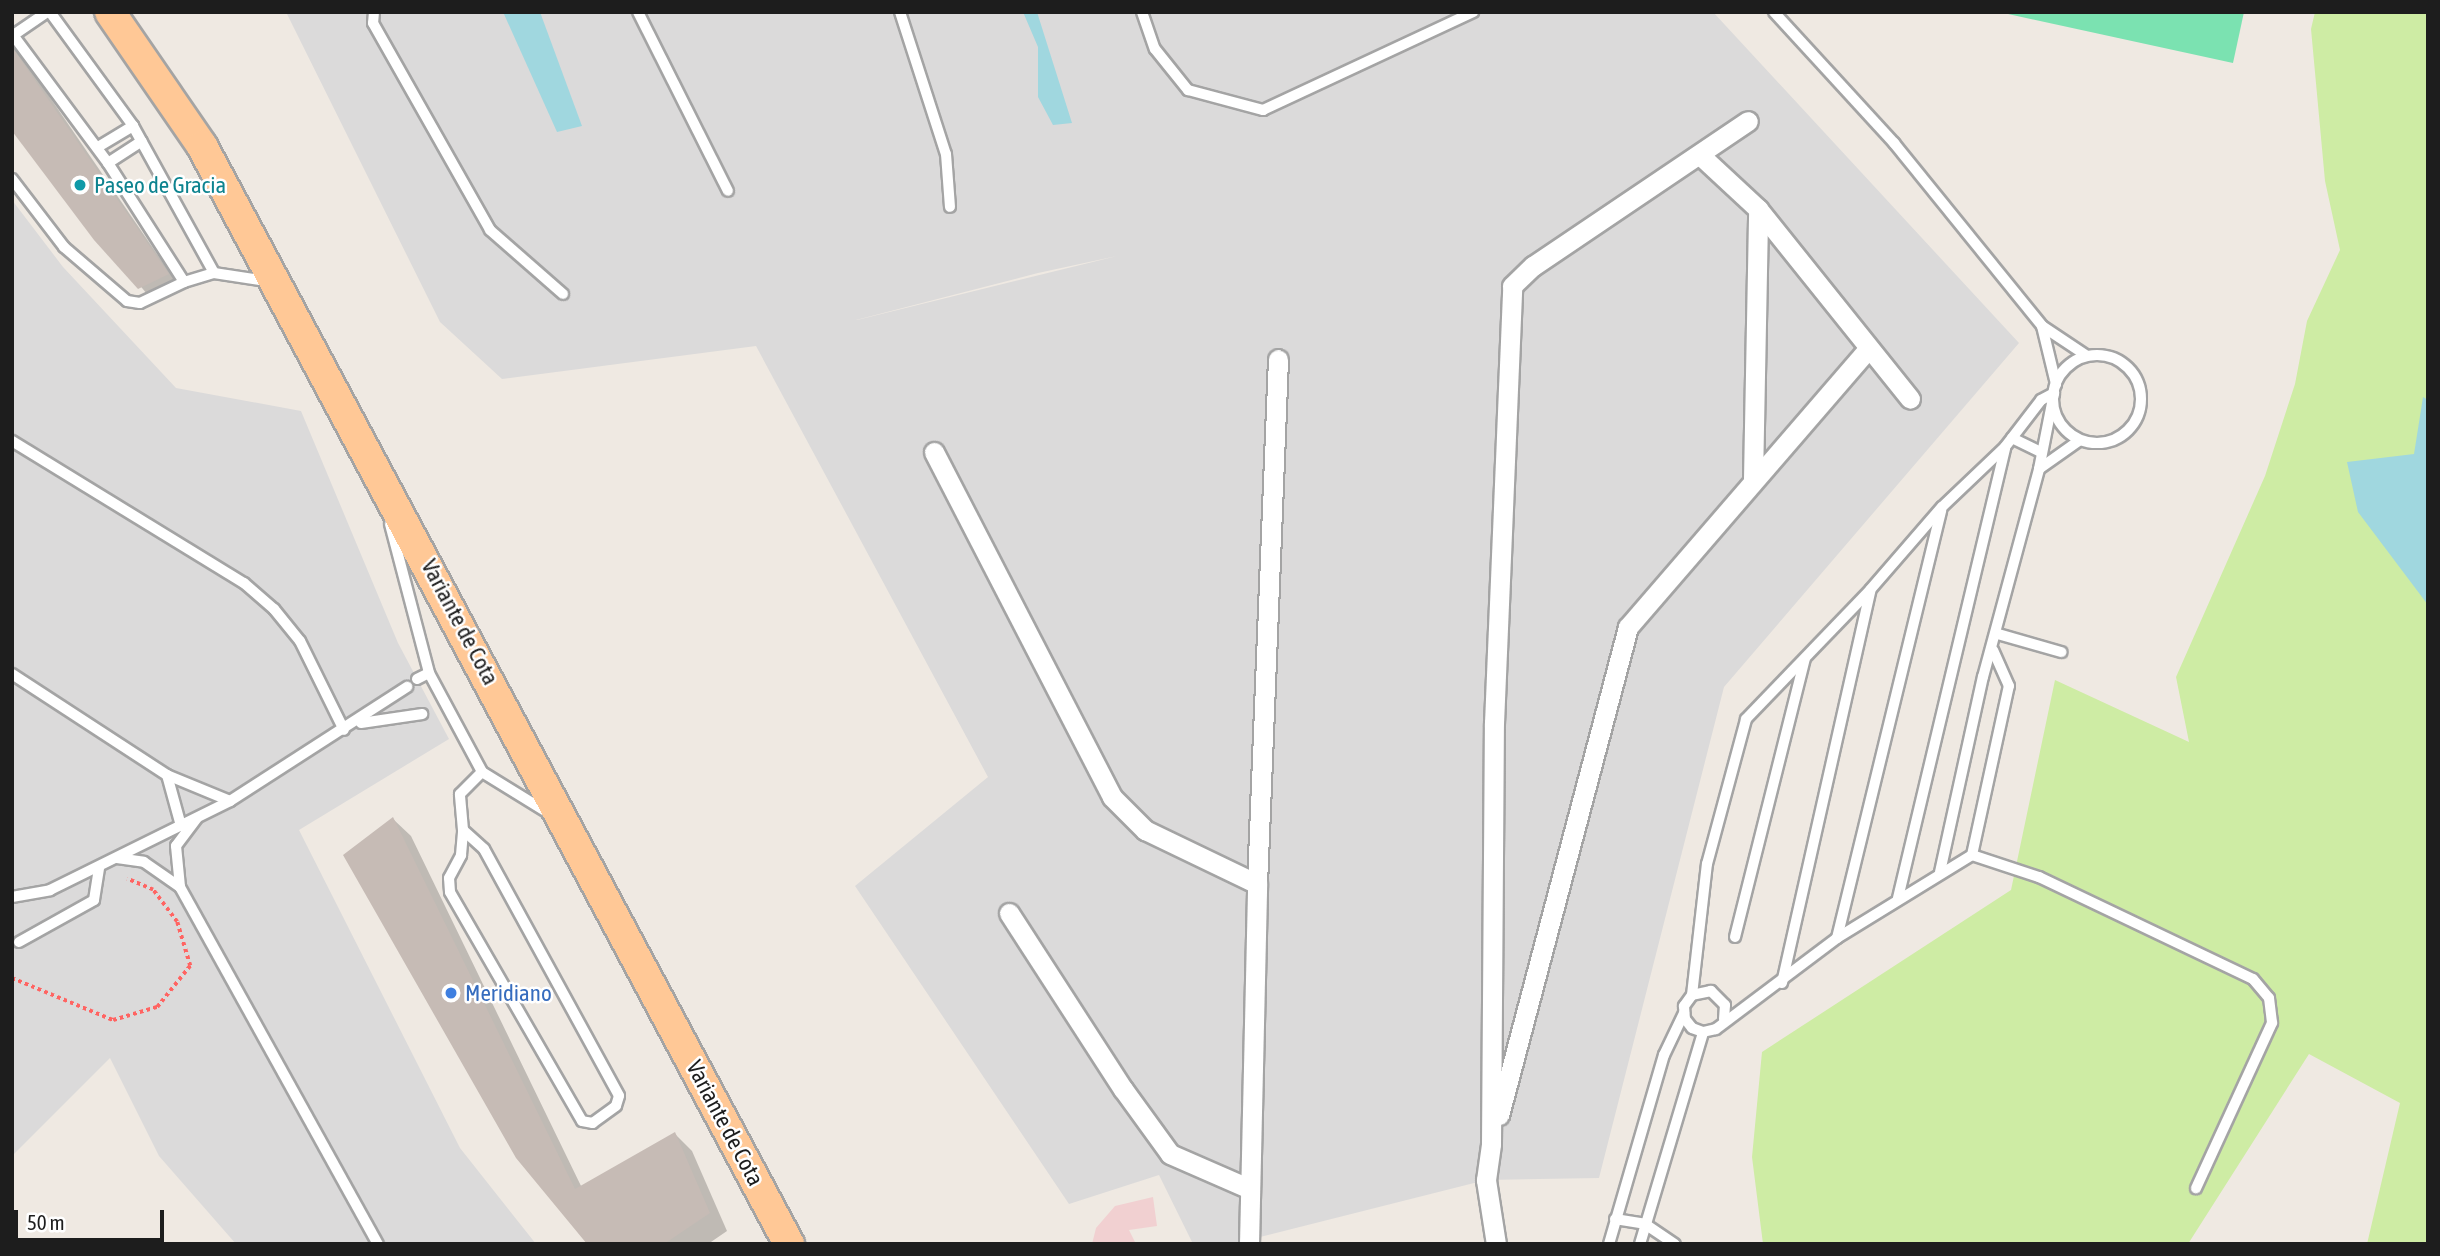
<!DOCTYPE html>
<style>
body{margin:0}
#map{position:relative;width:2440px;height:1256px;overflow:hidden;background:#efe9e2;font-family:"Asap Condensed",sans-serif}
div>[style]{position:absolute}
.residential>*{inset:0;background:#dbdada}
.commercial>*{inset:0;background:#f1d0d1}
.grass>*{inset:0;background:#ceeca4}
.pitch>*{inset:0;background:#7be2b1}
.water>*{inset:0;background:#a0d7df}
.shadow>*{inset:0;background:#0003}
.building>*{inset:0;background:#c6bbb5}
.path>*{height:3.5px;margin-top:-1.75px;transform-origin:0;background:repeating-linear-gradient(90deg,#ff6462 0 3.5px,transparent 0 7px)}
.roads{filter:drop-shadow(2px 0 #a4a4a4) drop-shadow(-2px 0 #a4a4a4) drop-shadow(0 2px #a4a4a4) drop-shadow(0 -2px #a4a4a4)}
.service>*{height:10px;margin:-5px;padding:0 5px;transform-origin:5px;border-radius:5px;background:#fff}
.service>.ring{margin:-5px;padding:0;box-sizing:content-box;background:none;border:10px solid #fff;border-radius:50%}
.minor>*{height:19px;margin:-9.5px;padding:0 9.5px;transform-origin:9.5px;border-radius:9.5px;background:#fff}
.primary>*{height:30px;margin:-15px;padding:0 15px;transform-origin:15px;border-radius:15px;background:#ffc896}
.dots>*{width:19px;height:19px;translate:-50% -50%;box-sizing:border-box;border:4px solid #fff;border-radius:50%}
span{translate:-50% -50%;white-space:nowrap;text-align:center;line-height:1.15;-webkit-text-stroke:5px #fff;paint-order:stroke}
.culture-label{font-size:23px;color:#0d838f}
.left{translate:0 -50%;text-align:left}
.street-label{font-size:23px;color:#1d1d1d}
.shop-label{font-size:23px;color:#366cbe}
.frame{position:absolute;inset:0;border:14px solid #1d1d1d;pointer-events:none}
.scale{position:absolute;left:14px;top:1210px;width:150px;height:32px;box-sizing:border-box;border:4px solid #1d1d1d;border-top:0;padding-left:9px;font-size:21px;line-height:24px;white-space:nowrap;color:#1d1d1d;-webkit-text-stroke:5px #fff;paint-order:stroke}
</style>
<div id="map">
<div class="residential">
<i style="clip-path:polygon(evenodd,286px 12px,1713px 12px,2019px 343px,1724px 687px,1599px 1178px,1486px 1180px,1232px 1244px,1193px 1244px,1159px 1175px,1069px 1204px,855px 886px,988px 777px,756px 346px,502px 379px,440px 322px,286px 12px,1117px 256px,857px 320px,856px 320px,1038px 273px,1117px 256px)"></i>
<i style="clip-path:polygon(12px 200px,63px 267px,176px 388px,301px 411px,398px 643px,449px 739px,299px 830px,460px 1148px,536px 1244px,236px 1244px,159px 1156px,110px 1058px,12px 1156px)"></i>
</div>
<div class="commercial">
<i style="clip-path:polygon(1153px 1197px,1157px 1226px,1129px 1230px,1136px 1244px,1092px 1244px,1096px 1228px,1115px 1206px)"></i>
</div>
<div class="grass">
<i style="clip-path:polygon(2315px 12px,2428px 12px,2428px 1244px,2367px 1244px,2400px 1103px,2309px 1054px,2188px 1244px,1763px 1244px,1752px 1157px,1762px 1052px,2011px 890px,2055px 680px,2189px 742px,2176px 677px,2265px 476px,2295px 384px,2307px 321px,2340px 250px,2325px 181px,2311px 29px)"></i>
</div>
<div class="pitch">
<i style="clip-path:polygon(1999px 12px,2244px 12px,2233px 63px)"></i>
</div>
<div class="water">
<i style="clip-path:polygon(503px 12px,540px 12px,582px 126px,557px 132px)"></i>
<i style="clip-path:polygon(1023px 12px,1037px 12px,1072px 123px,1053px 125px,1038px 97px,1038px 47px)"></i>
<i style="clip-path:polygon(2423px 397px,2428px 400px,2428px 605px,2358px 512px,2347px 462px,2414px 454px)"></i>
</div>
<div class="shadow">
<i style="clip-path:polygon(12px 42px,179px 286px,151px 299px,12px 128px)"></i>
<i style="clip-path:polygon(393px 819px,411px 836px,582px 1188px,675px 1134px,692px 1151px,727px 1231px,708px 1244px,590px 1244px)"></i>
</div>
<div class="building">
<i style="clip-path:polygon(12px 47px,169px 274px,138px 289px,94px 240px,12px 131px)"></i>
<i style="clip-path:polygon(393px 817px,575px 1189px,675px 1132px,710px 1213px,664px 1244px,587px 1244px,516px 1158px,343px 855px)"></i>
</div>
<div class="path">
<i style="left:12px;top:978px;width:109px;rotate:22.6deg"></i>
<i style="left:113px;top:1020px;width:46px;rotate:-16.5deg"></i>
<i style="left:157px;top:1007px;width:53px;rotate:-51.2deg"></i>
<i style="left:190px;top:966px;width:46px;rotate:-106.5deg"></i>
<i style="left:177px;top:922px;width:40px;rotate:-127deg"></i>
<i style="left:153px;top:890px;width:28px;rotate:-157deg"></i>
</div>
<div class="roads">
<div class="service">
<i style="left:50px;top:12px;width:141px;rotate:53.9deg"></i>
<i style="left:133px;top:126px;width:168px;rotate:61.1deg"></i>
<i style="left:374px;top:12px;width:11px;rotate:95deg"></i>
<i style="left:373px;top:23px;width:238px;rotate:60.5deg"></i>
<i style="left:490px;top:230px;width:97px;rotate:41.2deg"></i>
<i style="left:638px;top:12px;width:200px;rotate:63.3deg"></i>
<i style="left:900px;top:12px;width:149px;rotate:72.1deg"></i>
<i style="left:946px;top:154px;width:53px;rotate:85.7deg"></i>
<i style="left:1142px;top:12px;width:39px;rotate:71deg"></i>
<i style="left:1155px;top:49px;width:53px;rotate:51.2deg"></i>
<i style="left:1188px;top:90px;width:78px;rotate:14.9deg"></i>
<i style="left:1263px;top:110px;width:232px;rotate:-25deg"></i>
<i style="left:1774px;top:12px;width:178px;rotate:47.5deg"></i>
<i style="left:1894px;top:143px;width:235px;rotate:51deg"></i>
<i style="left:2042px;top:326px;width:54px;rotate:33.7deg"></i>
<i style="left:13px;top:35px;width:159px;rotate:53.4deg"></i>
<i style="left:108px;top:163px;width:141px;rotate:57.4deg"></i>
<i style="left:12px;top:36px;width:42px;rotate:-34.4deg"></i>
<i style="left:98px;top:147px;width:41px;rotate:-31deg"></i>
<i style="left:108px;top:163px;width:40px;rotate:-32.9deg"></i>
<i style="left:12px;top:179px;width:86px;rotate:52.6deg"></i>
<i style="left:64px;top:247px;width:83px;rotate:40.6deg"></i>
<i style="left:127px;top:301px;width:13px;rotate:9deg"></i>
<i style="left:140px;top:303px;width:49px;rotate:-25.5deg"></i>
<i style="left:184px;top:282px;width:31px;rotate:-17deg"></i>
<i style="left:214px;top:273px;width:53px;rotate:8.7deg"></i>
<i style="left:2042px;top:326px;width:60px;rotate:76.4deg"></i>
<i class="ring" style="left:2053px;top:355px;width:78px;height:78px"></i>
<i style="left:2012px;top:438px;width:32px;rotate:26deg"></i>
<i style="left:12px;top:441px;width:272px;rotate:31.5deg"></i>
<i style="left:244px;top:583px;width:40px;rotate:41deg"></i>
<i style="left:274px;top:609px;width:41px;rotate:50.9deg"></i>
<i style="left:300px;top:641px;width:99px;rotate:63.7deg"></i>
<i style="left:2039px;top:469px;width:50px;rotate:-35.3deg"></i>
<i style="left:390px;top:524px;width:154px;rotate:75.3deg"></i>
<i style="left:429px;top:673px;width:112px;rotate:61.8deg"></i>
<i style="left:482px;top:772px;width:80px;rotate:31.7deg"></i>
<i style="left:1998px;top:634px;width:66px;rotate:15.9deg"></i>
<i style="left:12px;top:674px;width:185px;rotate:33.1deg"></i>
<i style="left:167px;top:775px;width:68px;rotate:22.4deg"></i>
<i style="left:417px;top:679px;width:13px;rotate:-27deg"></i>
<i style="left:361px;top:723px;width:62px;rotate:-8.4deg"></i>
<i style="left:167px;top:775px;width:53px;rotate:74.6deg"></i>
<i style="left:197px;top:818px;width:35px;rotate:127deg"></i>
<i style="left:176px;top:846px;width:41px;rotate:84.4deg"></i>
<i style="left:180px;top:887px;width:408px;rotate:61deg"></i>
<i style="left:463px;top:830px;width:28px;rotate:42deg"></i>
<i style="left:484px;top:849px;width:281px;rotate:61.3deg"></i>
<i style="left:619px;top:1096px;width:10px;rotate:107deg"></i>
<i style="left:616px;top:1106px;width:29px;rotate:144deg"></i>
<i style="left:593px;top:1123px;width:11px;rotate:-170deg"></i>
<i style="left:582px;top:1121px;width:264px;rotate:-120deg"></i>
<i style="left:450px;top:892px;width:14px;rotate:-94deg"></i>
<i style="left:449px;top:878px;width:26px;rotate:-62deg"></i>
<i style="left:461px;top:855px;width:25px;rotate:-85deg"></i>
<i style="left:463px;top:830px;width:36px;rotate:-95deg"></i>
<i style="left:460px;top:794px;width:31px;rotate:-45deg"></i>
<i style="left:1972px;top:855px;width:173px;rotate:-77.7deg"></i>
<i style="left:2009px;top:686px;width:39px;rotate:-114deg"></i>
<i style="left:117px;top:858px;width:27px;rotate:8deg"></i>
<i style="left:144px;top:862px;width:44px;rotate:34.8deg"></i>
<i style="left:1940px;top:872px;width:200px;rotate:-77.6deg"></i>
<i style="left:1983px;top:677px;width:215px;rotate:-74.9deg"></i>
<i style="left:2039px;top:469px;width:77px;rotate:-78.8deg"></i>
<i style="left:12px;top:897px;width:39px;rotate:-10deg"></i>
<i style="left:50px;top:890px;width:201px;rotate:-26.3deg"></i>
<i style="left:230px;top:801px;width:211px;rotate:-32.8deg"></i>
<i style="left:1898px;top:898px;width:462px;rotate:-76.6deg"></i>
<i style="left:1735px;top:937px;width:287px;rotate:-75.9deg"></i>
<i style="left:1837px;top:938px;width:440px;rotate:-76.3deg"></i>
<i style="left:19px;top:942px;width:86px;rotate:-29.2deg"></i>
<i style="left:94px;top:900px;width:33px;rotate:-81deg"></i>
<i style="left:1782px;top:983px;width:402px;rotate:-77.3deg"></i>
<i style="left:1692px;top:995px;width:132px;rotate:-83.5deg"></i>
<i style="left:1707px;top:864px;width:150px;rotate:-74.9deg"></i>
<i style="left:1746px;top:719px;width:179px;rotate:-46.1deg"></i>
<i style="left:1870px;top:590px;width:110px;rotate:-49.1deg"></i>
<i style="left:1942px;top:507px;width:87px;rotate:-43.6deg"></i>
<i style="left:2005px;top:447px;width:59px;rotate:-52.5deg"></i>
<i style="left:2041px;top:400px;width:15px;rotate:-28deg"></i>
<i style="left:1724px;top:1019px;width:14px;rotate:-86deg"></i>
<i style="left:1725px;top:1005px;width:20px;rotate:-135deg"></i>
<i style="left:1711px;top:991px;width:19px;rotate:168deg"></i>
<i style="left:1692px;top:995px;width:14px;rotate:126deg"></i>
<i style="left:1684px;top:1006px;width:13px;rotate:86deg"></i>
<i style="left:1685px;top:1019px;width:11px;rotate:52deg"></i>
<i style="left:1692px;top:1028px;width:12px;rotate:20deg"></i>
<i style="left:1703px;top:1032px;width:13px;rotate:-13deg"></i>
<i style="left:1716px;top:1029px;width:151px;rotate:-36.9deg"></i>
<i style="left:1837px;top:938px;width:158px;rotate:-31.6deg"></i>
<i style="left:1972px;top:855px;width:71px;rotate:18.2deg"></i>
<i style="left:2039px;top:877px;width:237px;rotate:25.5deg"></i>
<i style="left:2253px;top:979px;width:25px;rotate:50deg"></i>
<i style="left:2269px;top:998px;width:25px;rotate:83deg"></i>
<i style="left:2272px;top:1023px;width:182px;rotate:114.7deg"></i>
<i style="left:1615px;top:1219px;width:30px;rotate:9deg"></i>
<i style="left:1645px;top:1224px;width:36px;rotate:34deg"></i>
<i style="left:1609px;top:1244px;width:197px;rotate:-73.8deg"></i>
<i style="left:1664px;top:1055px;width:47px;rotate:-64.5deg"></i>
<i style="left:1640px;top:1244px;width:221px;rotate:-73.4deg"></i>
</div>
<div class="minor">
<i style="left:1701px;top:156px;width:78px;rotate:42.9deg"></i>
<i style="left:1758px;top:209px;width:243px;rotate:51.3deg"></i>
<i style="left:934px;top:452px;width:388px;rotate:62.7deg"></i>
<i style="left:1112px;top:797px;width:47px;rotate:45deg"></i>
<i style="left:1145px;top:830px;width:124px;rotate:25.7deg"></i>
<i style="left:1753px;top:479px;width:270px;rotate:-88.9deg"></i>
<i style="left:1009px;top:913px;width:210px;rotate:57.1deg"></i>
<i style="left:1123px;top:1089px;width:80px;rotate:54.1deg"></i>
<i style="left:1170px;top:1154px;width:85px;rotate:23.6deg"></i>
<i style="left:1499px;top:1115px;width:505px;rotate:-75.19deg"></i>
<i style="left:1628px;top:627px;width:366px;rotate:-49.2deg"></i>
<i style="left:1249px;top:1244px;width:360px;rotate:-88.7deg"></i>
<i style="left:1257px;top:884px;width:525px;rotate:-87.71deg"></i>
<i style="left:1496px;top:1244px;width:65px;rotate:-98.9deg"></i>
<i style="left:1486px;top:1180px;width:36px;rotate:-82deg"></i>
<i style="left:1491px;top:1144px;width:421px;rotate:-89.6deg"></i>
<i style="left:1494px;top:723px;width:437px;rotate:-87.6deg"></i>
<i style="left:1512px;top:286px;width:29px;rotate:-44deg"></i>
<i style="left:1533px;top:266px;width:259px;rotate:-34deg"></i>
</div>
<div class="primary">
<i style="left:110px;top:12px;width:163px;rotate:55.5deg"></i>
<i style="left:202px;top:146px;width:1245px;rotate:61.87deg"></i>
</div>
</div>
<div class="dots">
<i style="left:80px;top:185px;background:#0f9aa8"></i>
<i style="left:451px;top:993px;background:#3f7fe0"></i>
</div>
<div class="culture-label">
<span class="left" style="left:94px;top:185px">Paseo de Gracia</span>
</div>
<div class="street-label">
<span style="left:460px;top:622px;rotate:62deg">Variante de Cota</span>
<span style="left:725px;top:1123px;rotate:62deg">Variante de Cota</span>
</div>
<div class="shop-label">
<span class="left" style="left:465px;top:993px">Meridiano</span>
</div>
<div class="frame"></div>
<div class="scale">50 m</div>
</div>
